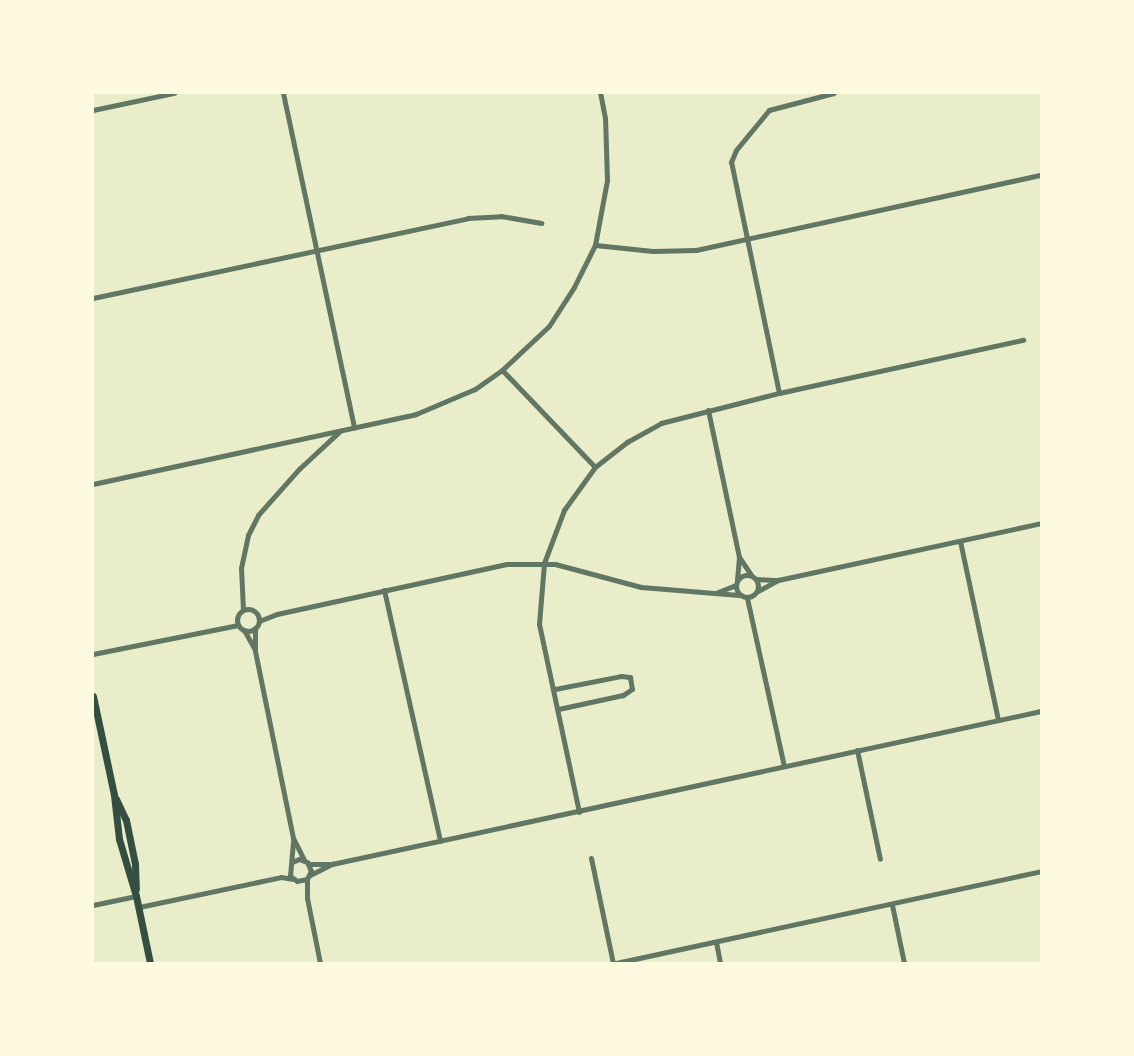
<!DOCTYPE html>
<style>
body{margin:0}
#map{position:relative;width:1134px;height:1056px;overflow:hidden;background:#e9edc9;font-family:Ubuntu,sans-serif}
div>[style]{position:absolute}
.minor>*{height:5px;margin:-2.5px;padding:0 2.5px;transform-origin:2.5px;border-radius:2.5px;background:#617663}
.minor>.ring{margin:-2.5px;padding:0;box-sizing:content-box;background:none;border:5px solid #617663;border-radius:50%}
.secondary>*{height:7px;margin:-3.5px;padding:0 3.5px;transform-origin:3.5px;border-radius:3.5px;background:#344e41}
span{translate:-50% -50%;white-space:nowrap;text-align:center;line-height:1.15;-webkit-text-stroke:5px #fefae0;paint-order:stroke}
.frame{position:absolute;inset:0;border:94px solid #fefae0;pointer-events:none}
</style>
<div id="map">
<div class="minor">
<i style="left:283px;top:93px;width:342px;rotate:78deg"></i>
<i style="left:93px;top:110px;width:83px;rotate:-11.9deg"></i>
<i style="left:595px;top:245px;width:58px;rotate:5.9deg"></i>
<i style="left:653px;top:251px;width:43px;rotate:-1.3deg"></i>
<i style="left:696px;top:250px;width:353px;rotate:-12.3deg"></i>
<i style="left:93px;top:298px;width:383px;rotate:-12deg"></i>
<i style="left:468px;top:218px;width:33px;rotate:-3deg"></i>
<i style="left:501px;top:216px;width:41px;rotate:9.9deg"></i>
<i style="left:502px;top:370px;width:134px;rotate:46.2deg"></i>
<i style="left:779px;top:393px;width:236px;rotate:-101.7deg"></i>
<i style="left:731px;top:162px;width:13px;rotate:-67deg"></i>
<i style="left:736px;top:150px;width:52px;rotate:-50.5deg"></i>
<i style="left:769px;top:110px;width:67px;rotate:-14.7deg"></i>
<i style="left:708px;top:410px;width:150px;rotate:78.1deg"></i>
<i style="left:739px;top:557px;width:23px;rotate:95deg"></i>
<i style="left:93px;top:484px;width:330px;rotate:-12.2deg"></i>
<i style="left:416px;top:414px;width:64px;rotate:-23deg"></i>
<i style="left:475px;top:389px;width:33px;rotate:-35deg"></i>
<i style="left:502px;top:370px;width:64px;rotate:-43.1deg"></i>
<i style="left:549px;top:326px;width:46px;rotate:-57.3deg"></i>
<i style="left:574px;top:287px;width:47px;rotate:-63.4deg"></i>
<i style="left:595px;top:245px;width:66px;rotate:-79.5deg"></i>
<i style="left:607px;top:180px;width:62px;rotate:-91.8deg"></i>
<i style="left:605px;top:118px;width:25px;rotate:-101deg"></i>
<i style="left:960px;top:541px;width:183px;rotate:78deg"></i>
<i style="left:739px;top:557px;width:22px;rotate:56deg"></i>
<i class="ring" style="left:736px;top:575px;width:17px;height:17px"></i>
<i style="left:756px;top:579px;width:22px;rotate:3deg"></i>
<i style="left:384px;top:590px;width:257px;rotate:77.4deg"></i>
<i style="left:758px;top:591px;width:23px;rotate:-29deg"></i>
<i style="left:778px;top:580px;width:269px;rotate:-12.2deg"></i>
<i style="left:718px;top:592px;width:19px;rotate:-21deg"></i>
<i style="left:747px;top:598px;width:172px;rotate:77.6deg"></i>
<i class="ring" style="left:237px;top:609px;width:17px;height:17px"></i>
<i style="left:243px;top:610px;width:42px;rotate:-92.7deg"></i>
<i style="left:241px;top:568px;width:34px;rotate:-78deg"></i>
<i style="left:248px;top:535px;width:22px;rotate:-63deg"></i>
<i style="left:258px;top:515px;width:62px;rotate:-48.3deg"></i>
<i style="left:299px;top:469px;width:56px;rotate:-42.8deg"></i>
<i style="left:259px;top:621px;width:19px;rotate:-21deg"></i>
<i style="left:277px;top:614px;width:235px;rotate:-12.3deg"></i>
<i style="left:507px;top:564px;width:48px"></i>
<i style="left:555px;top:564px;width:89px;rotate:15deg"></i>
<i style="left:641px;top:587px;width:98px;rotate:4.7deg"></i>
<i style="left:255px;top:628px;width:23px;rotate:90deg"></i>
<i style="left:255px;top:651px;width:191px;rotate:78.5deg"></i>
<i style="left:293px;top:838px;width:25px;rotate:63deg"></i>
<i style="left:244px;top:630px;width:21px;rotate:61deg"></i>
<i style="left:93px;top:654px;width:148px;rotate:-11.3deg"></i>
<i style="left:555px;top:689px;width:67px;rotate:-11.1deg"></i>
<i style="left:621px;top:676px;width:9px;rotate:6deg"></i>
<i style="left:630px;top:677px;width:12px;rotate:81deg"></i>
<i style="left:632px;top:689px;width:11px;rotate:146deg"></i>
<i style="left:623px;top:695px;width:66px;rotate:167.7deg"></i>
<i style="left:857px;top:750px;width:111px;rotate:78.1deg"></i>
<i style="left:579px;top:812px;width:192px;rotate:-102deg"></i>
<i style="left:539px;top:624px;width:61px;rotate:-85.3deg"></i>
<i style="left:544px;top:563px;width:57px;rotate:-69.3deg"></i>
<i style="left:564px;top:510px;width:53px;rotate:-54.2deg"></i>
<i style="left:595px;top:467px;width:41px;rotate:-38deg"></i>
<i style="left:627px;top:442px;width:39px;rotate:-29deg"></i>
<i style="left:661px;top:423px;width:122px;rotate:-14.3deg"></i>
<i style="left:779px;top:393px;width:250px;rotate:-12.3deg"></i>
<i style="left:591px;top:858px;width:107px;rotate:78.2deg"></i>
<i style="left:292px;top:862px;width:8px;rotate:-23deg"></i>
<i style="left:299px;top:859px;width:9px;rotate:21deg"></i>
<i style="left:307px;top:862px;width:10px;rotate:66deg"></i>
<i style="left:311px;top:871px;width:9px;rotate:117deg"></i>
<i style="left:307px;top:879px;width:10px;rotate:169deg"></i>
<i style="left:297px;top:881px;width:9px;rotate:-144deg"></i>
<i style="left:290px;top:876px;width:35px;rotate:-85deg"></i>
<i style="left:309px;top:864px;width:20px"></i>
<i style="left:310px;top:875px;width:25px;rotate:-27deg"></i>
<i style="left:332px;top:864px;width:725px;rotate:-12.18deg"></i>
<i style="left:307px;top:879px;width:19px;rotate:90deg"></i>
<i style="left:307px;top:898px;width:66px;rotate:78.7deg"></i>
<i style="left:93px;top:905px;width:44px;rotate:-11.8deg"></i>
<i style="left:892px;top:905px;width:59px;rotate:78.3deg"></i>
<i style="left:139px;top:907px;width:145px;rotate:-11.9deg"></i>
<i style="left:281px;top:877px;width:11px;rotate:10deg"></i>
<i style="left:716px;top:942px;width:21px;rotate:79deg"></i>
<i style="left:616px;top:963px;width:435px;rotate:-12.2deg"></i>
</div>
<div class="secondary">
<i style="left:93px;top:696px;width:101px;rotate:78deg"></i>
<i style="left:114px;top:795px;width:44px;rotate:83.5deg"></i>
<i style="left:119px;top:839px;width:59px;rotate:73.4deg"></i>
<i style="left:136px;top:896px;width:68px;rotate:78.2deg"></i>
<i style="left:116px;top:799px;width:23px;rotate:65deg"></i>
<i style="left:126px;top:820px;width:45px;rotate:78.4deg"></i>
<i style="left:135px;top:864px;width:25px;rotate:88deg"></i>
</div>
<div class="frame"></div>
</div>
